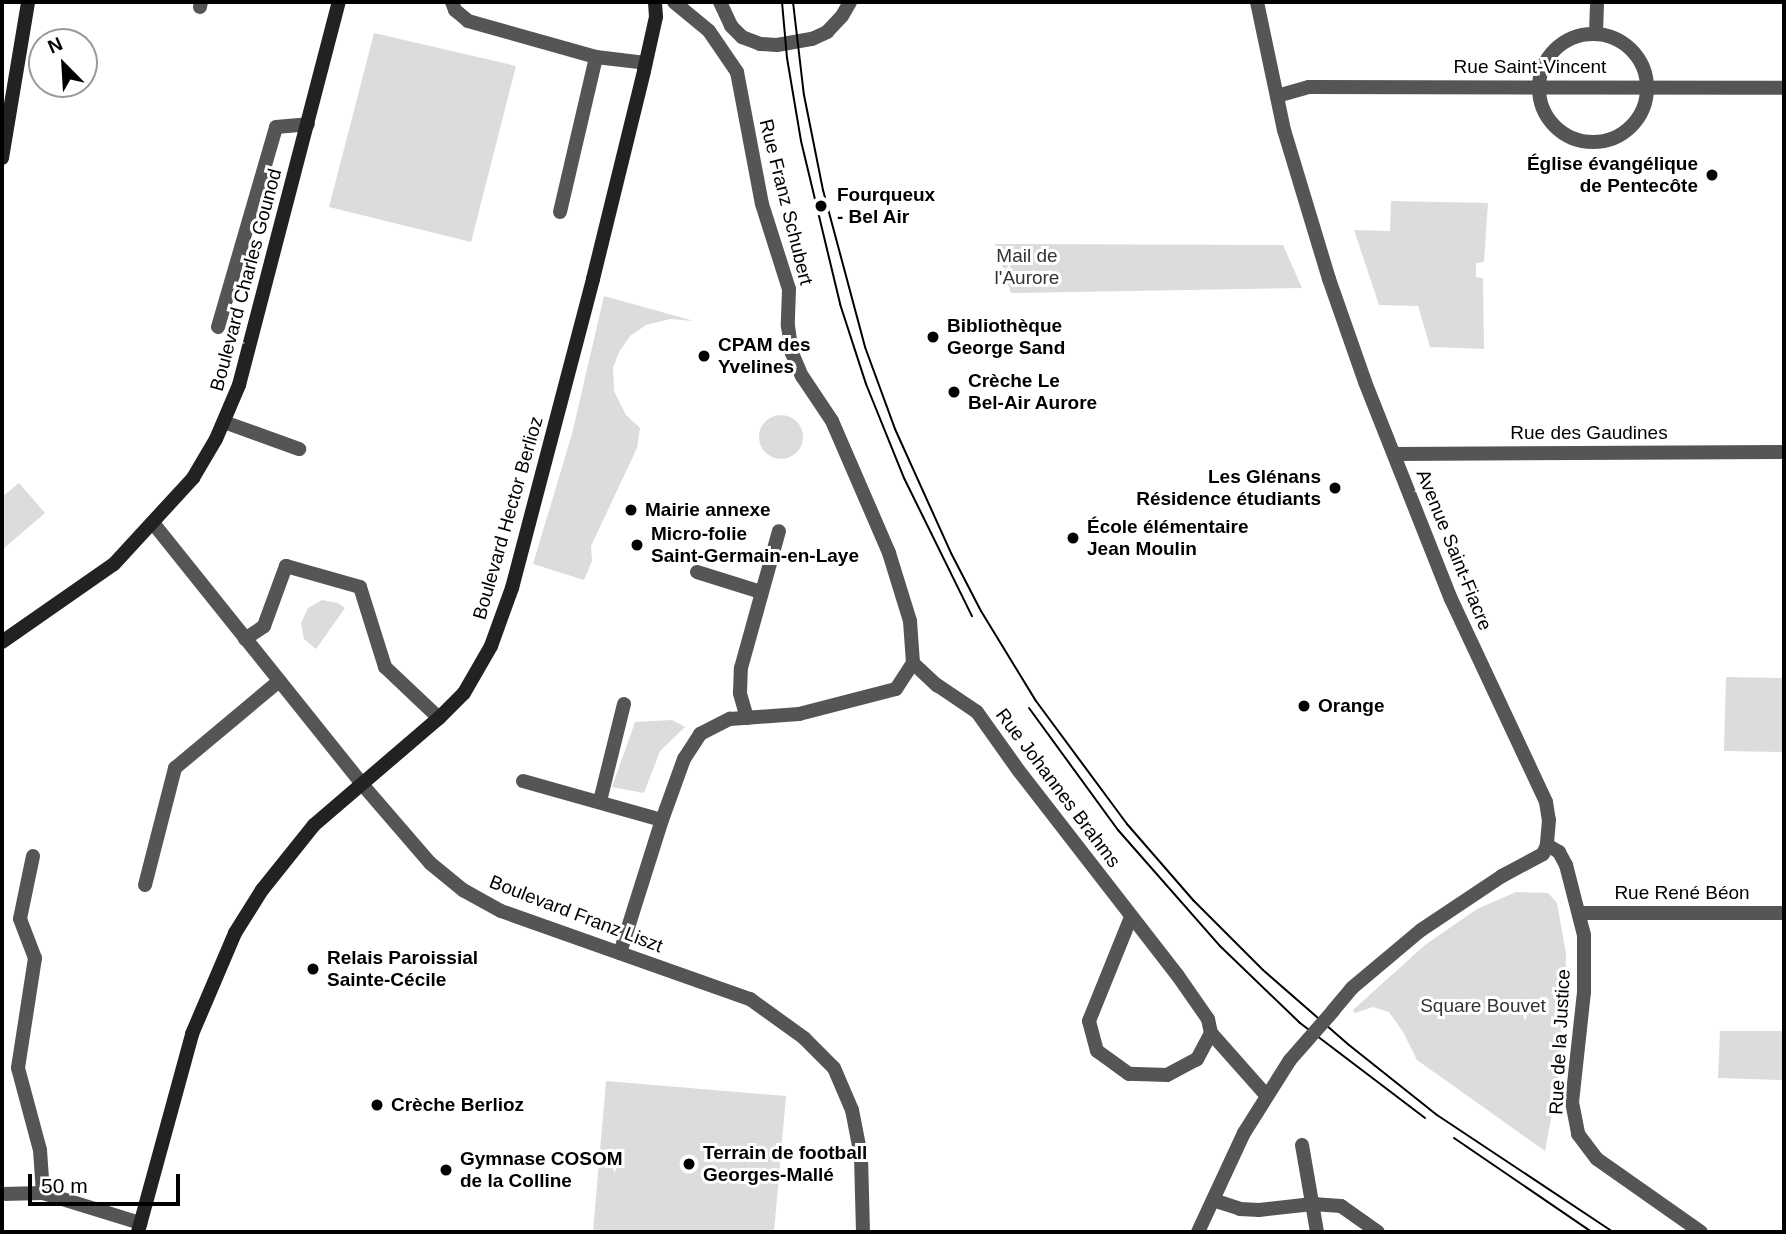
<!DOCTYPE html>
<meta charset="utf-8">
<style>
body{margin:0}
#map{position:relative;width:1786px;height:1234px;overflow:hidden;background:#fff;font-family:Arial,sans-serif}
div>[style]{position:absolute}
.green>*{inset:0;background:#dcdcdc}
.round{border-radius:50%}
.street>*{height:14px;margin:-7px;padding:0 7px;transform-origin:7px;border-radius:7px;background:#555}
.street>.ring{margin:-7px;padding:0;box-sizing:content-box;background:none;border:14px solid #555;border-radius:50%}
.secondary>*{height:14px;margin:-7px;padding:0 7px;transform-origin:7px;border-radius:7px;background:#222}
.tram>*{height:2px;margin:-1px;padding:0 1px;transform-origin:1px;border-radius:1px;background:#000}
.street-bridge>*{height:14px;margin:-7px;padding:0 7px;transform-origin:7px;border-radius:7px;background:#555}
.dots>*{width:19px;height:19px;translate:-50% -50%;box-sizing:border-box;border:4px solid #fff;border-radius:50%}
span{translate:-50% -50%;white-space:nowrap;text-align:center;line-height:1.15;-webkit-text-stroke:6px #fff;paint-order:stroke}
.street-label{font-size:19px;color:#000}
.poi-label{font-size:19px;color:#000;font-weight:700}
.right{translate:-100% -50%;text-align:right}
.left{translate:0 -50%;text-align:left}
.park-label{font-size:19px;color:#333}
.frame{position:absolute;inset:0;border:4px solid #000;pointer-events:none}
.north{position:absolute;left:28px;top:28px;width:70px;height:70px;box-sizing:border-box;background:#fff;border:2px solid #999;border-radius:50%;rotate:336deg;font-size:19px;font-weight:700;line-height:28px;text-align:center;color:#000}
.north::after{content:'';display:block;margin:auto;width:24px;height:32px;background:#000;clip-path:polygon(50% 0,100% 100%,50% 72%,0 100%)}
.scale{position:absolute;left:28px;top:1174px;width:152px;height:32px;box-sizing:border-box;border:4px solid #000;border-top:0;padding-left:9px;font-size:21px;line-height:24px;white-space:nowrap;color:#000;-webkit-text-stroke:5px #fff;paint-order:stroke}
</style>
<div id="map">
<div class="green">
<i style="clip-path:polygon(374px 33px,516px 66px,471px 242px,329px 207px)"></i>
<i style="clip-path:polygon(1391px 201px,1488px 203px,1484px 262px,1476px 263px,1476px 277px,1483px 278px,1484px 349px,1430px 347px,1418px 306px,1379px 305px,1354px 230px,1390px 231px)"></i>
<i style="clip-path:polygon(995px 244px,1283px 245px,1302px 288px,1011px 293px)"></i>
<i style="clip-path:polygon(604px 296px,694px 321px,670px 319px,646px 325px,630px 336px,619px 352px,613px 368px,614px 391px,626px 415px,640px 428px,637px 448px,591px 546px,592px 561px,584px 580px,533px 564px,572px 434px)"></i>
<i class="round" style="left:759px;top:415px;width:44px;height:44px"></i>
<i style="clip-path:polygon(19px 483px,45px 513px,2px 550px,2px 497px)"></i>
<i style="clip-path:polygon(322px 600px,338px 603px,345px 608px,316px 649px,304px 639px,301px 623px,308px 608px)"></i>
<i style="clip-path:polygon(1726px 677px,1784px 678px,1784px 752px,1724px 751px)"></i>
<i style="clip-path:polygon(672px 720px,685px 727px,660px 751px,644px 793px,612px 787px,635px 722px)"></i>
<i style="clip-path:polygon(1516px 892px,1548px 893px,1557px 903px,1566px 953px,1565px 1044px,1545px 1151px,1417px 1060px,1403px 1032px,1389px 1012px,1373px 1007px,1355px 1013px,1353px 1010px,1425px 945px,1477px 909px)"></i>
<i style="clip-path:polygon(1720px 1031px,1784px 1031px,1784px 1080px,1718px 1078px)"></i>
<i style="clip-path:polygon(606px 1081px,786px 1096px,774px 1232px,593px 1232px)"></i>
</div>
<div class="street">
<i style="left:452px;top:2px;width:9px;rotate:69deg"></i>
<i style="left:455px;top:10px;width:17px;rotate:40deg"></i>
<i style="left:468px;top:21px;width:133px;rotate:15.7deg"></i>
<i style="left:596px;top:57px;width:50px;rotate:6.8deg"></i>
<i style="left:674px;top:2px;width:45px;rotate:39.6deg"></i>
<i style="left:709px;top:31px;width:50px;rotate:55.7deg"></i>
<i style="left:737px;top:72px;width:134px;rotate:79.3deg"></i>
<i style="left:762px;top:204px;width:89px;rotate:72.4deg"></i>
<i style="left:789px;top:289px;width:37px;rotate:92deg"></i>
<i style="left:788px;top:326px;width:27px;rotate:82deg"></i>
<i style="left:792px;top:353px;width:25px;rotate:67deg"></i>
<i style="left:802px;top:376px;width:54px;rotate:56.3deg"></i>
<i style="left:832px;top:421px;width:144px;rotate:66.6deg"></i>
<i style="left:889px;top:553px;width:71px;rotate:72.8deg"></i>
<i style="left:910px;top:621px;width:42px;rotate:85.9deg"></i>
<i style="left:720px;top:2px;width:26px;rotate:65deg"></i>
<i style="left:731px;top:26px;width:16px;rotate:45deg"></i>
<i style="left:742px;top:37px;width:19px;rotate:21deg"></i>
<i style="left:760px;top:44px;width:17px;rotate:3deg"></i>
<i style="left:777px;top:45px;width:36px;rotate:-10deg"></i>
<i style="left:812px;top:39px;width:17px;rotate:-25deg"></i>
<i style="left:827px;top:32px;width:22px;rotate:-47deg"></i>
<i style="left:842px;top:16px;width:16px;rotate:-60deg"></i>
<i style="left:1257px;top:2px;width:131px;rotate:78.1deg"></i>
<i style="left:1284px;top:130px;width:156px;rotate:73.2deg"></i>
<i style="left:1329px;top:279px;width:109px;rotate:70.7deg"></i>
<i style="left:1365px;top:382px;width:233px;rotate:68.4deg"></i>
<i style="left:1451px;top:599px;width:224px;rotate:64.9deg"></i>
<i style="left:1546px;top:802px;width:18px;rotate:81deg"></i>
<i style="left:1549px;top:820px;width:25px;rotate:95deg"></i>
<i style="left:1547px;top:845px;width:10px;rotate:114deg"></i>
<i style="left:1543px;top:854px;width:47px;rotate:151.8deg"></i>
<i style="left:1502px;top:876px;width:97px;rotate:146.3deg"></i>
<i style="left:1421px;top:930px;width:90px;rotate:140deg"></i>
<i style="left:1352px;top:988px;width:30px;rotate:130deg"></i>
<i style="left:200px;top:7px;width:5px;rotate:-79deg"></i>
<i style="left:1596px;top:33px;width:31px;rotate:-88deg"></i>
<i class="ring" style="left:1539px;top:34px;width:94px;height:94px"></i>
<i style="left:1277px;top:96px;width:33px;rotate:-16deg"></i>
<i style="left:1309px;top:87px;width:475px;rotate:0.1deg"></i>
<i style="left:560px;top:212px;width:159px;rotate:-76.9deg"></i>
<i style="left:218px;top:327px;width:208px;rotate:-73.8deg"></i>
<i style="left:276px;top:127px;width:32px;rotate:-5deg"></i>
<i style="left:224px;top:422px;width:80px;rotate:19.8deg"></i>
<i style="left:1394px;top:454px;width:390px;rotate:-0.3deg"></i>
<i style="left:153px;top:523px;width:333px;rotate:51.3deg"></i>
<i style="left:361px;top:783px;width:106px;rotate:49.2deg"></i>
<i style="left:430px;top:863px;width:43px;rotate:39.3deg"></i>
<i style="left:463px;top:890px;width:43px;rotate:28.9deg"></i>
<i style="left:501px;top:911px;width:264px;rotate:19.5deg"></i>
<i style="left:750px;top:999px;width:67px;rotate:35.8deg"></i>
<i style="left:804px;top:1038px;width:42px;rotate:45deg"></i>
<i style="left:834px;top:1068px;width:46px;rotate:66.8deg"></i>
<i style="left:852px;top:1110px;width:47px;rotate:78.9deg"></i>
<i style="left:861px;top:1156px;width:76px;rotate:88.5deg"></i>
<i style="left:697px;top:572px;width:67px;rotate:17.4deg"></i>
<i style="left:245px;top:639px;width:23px;rotate:-34deg"></i>
<i style="left:264px;top:626px;width:64px;rotate:-69.9deg"></i>
<i style="left:286px;top:566px;width:77px;rotate:15.8deg"></i>
<i style="left:360px;top:587px;width:84px;rotate:72.6deg"></i>
<i style="left:385px;top:667px;width:74px;rotate:43.4deg"></i>
<i style="left:913px;top:663px;width:33px;rotate:43deg"></i>
<i style="left:937px;top:685px;width:48px;rotate:34deg"></i>
<i style="left:977px;top:712px;width:72px;rotate:54.6deg"></i>
<i style="left:1019px;top:771px;width:259px;rotate:52.2deg"></i>
<i style="left:1178px;top:976px;width:52px;rotate:55.1deg"></i>
<i style="left:1208px;top:1019px;width:14px;rotate:78deg"></i>
<i style="left:1211px;top:1033px;width:30px;rotate:118deg"></i>
<i style="left:1197px;top:1059px;width:34px;rotate:152deg"></i>
<i style="left:1167px;top:1075px;width:38px;rotate:-178deg"></i>
<i style="left:1129px;top:1074px;width:39px;rotate:-144deg"></i>
<i style="left:1097px;top:1051px;width:31px;rotate:-105deg"></i>
<i style="left:1089px;top:1021px;width:112px;rotate:-68deg"></i>
<i style="left:747px;top:718px;width:26px;rotate:-106deg"></i>
<i style="left:740px;top:693px;width:25px;rotate:-88deg"></i>
<i style="left:741px;top:668px;width:142px;rotate:-74.5deg"></i>
<i style="left:523px;top:781px;width:144px;rotate:15.7deg"></i>
<i style="left:600px;top:801px;width:100px;rotate:-76.1deg"></i>
<i style="left:1547px;top:845px;width:14px;rotate:30deg"></i>
<i style="left:1559px;top:852px;width:15px;rotate:62deg"></i>
<i style="left:1566px;top:865px;width:72px;rotate:75.6deg"></i>
<i style="left:1584px;top:935px;width:57px;rotate:90deg"></i>
<i style="left:1584px;top:992px;width:111px;rotate:96.2deg"></i>
<i style="left:1572px;top:1102px;width:33px;rotate:79deg"></i>
<i style="left:1578px;top:1134px;width:31px;rotate:53deg"></i>
<i style="left:1597px;top:1159px;width:127px;rotate:35.1deg"></i>
<i style="left:33px;top:856px;width:64px;rotate:101.7deg"></i>
<i style="left:20px;top:919px;width:42px;rotate:69deg"></i>
<i style="left:35px;top:958px;width:111px;rotate:98.8deg"></i>
<i style="left:18px;top:1068px;width:85px;rotate:75deg"></i>
<i style="left:40px;top:1150px;width:43px;rotate:86deg"></i>
<i style="left:145px;top:885px;width:121px;rotate:-75.6deg"></i>
<i style="left:175px;top:768px;width:136px;rotate:-39.9deg"></i>
<i style="left:1579px;top:913px;width:205px"></i>
<i style="left:620px;top:953px;width:139px;rotate:-72.5deg"></i>
<i style="left:662px;top:820px;width:65px;rotate:-70.2deg"></i>
<i style="left:684px;top:759px;width:30px;rotate:-57deg"></i>
<i style="left:700px;top:734px;width:34px;rotate:-27deg"></i>
<i style="left:730px;top:719px;width:69px;rotate:-4.1deg"></i>
<i style="left:799px;top:714px;width:100px;rotate:-14.5deg"></i>
<i style="left:896px;top:689px;width:31px;rotate:-57deg"></i>
<i style="left:1211px;top:1033px;width:83px;rotate:48.4deg"></i>
<i style="left:1302px;top:1145px;width:88px;rotate:80.2deg"></i>
<i style="left:2px;top:1194px;width:41px;rotate:-1.4deg"></i>
<i style="left:43px;top:1193px;width:102px;rotate:17.2deg"></i>
<i style="left:1213px;top:1200px;width:28px;rotate:18deg"></i>
<i style="left:1240px;top:1209px;width:19px;rotate:3deg"></i>
<i style="left:1259px;top:1210px;width:54px;rotate:-6.3deg"></i>
<i style="left:1313px;top:1204px;width:28px;rotate:4deg"></i>
<i style="left:1341px;top:1206px;width:45px;rotate:35.1deg"></i>
<i style="left:1198px;top:1232px;width:109px;rotate:-65.1deg"></i>
<i style="left:1244px;top:1133px;width:86px;rotate:-57.8deg"></i>
</div>
<div class="secondary">
<i style="left:2px;top:158px;width:158px;rotate:-80.5deg"></i>
<i style="left:2px;top:642px;width:136px;rotate:-34.9deg"></i>
<i style="left:114px;top:564px;width:117px;rotate:-47.4deg"></i>
<i style="left:193px;top:478px;width:45px;rotate:-59.5deg"></i>
<i style="left:216px;top:439px;width:59px;rotate:-66.9deg"></i>
<i style="left:239px;top:385px;width:396px;rotate:-75.4deg"></i>
<i style="left:138px;top:1232px;width:205px;rotate:-74.7deg"></i>
<i style="left:192px;top:1034px;width:110px;rotate:-66.9deg"></i>
<i style="left:235px;top:933px;width:51px;rotate:-57.9deg"></i>
<i style="left:262px;top:890px;width:83px;rotate:-51.3deg"></i>
<i style="left:314px;top:825px;width:165px;rotate:-40.6deg"></i>
<i style="left:439px;top:718px;width:35px;rotate:-45deg"></i>
<i style="left:464px;top:693px;width:54px;rotate:-60.1deg"></i>
<i style="left:491px;top:646px;width:62px;rotate:-70.1deg"></i>
<i style="left:512px;top:588px;width:319px;rotate:-75.3deg"></i>
<i style="left:593px;top:279px;width:214px;rotate:-76.2deg"></i>
<i style="left:644px;top:71px;width:55px;rotate:-77.5deg"></i>
<i style="left:656px;top:17px;width:15px;rotate:-94deg"></i>
</div>
<div class="tram">
<i style="left:782px;top:2px;width:56px;rotate:84.9deg"></i>
<i style="left:787px;top:58px;width:84px;rotate:80.4deg"></i>
<i style="left:801px;top:141px;width:168px;rotate:76.5deg"></i>
<i style="left:840px;top:304px;width:84px;rotate:72deg"></i>
<i style="left:866px;top:384px;width:101px;rotate:68deg"></i>
<i style="left:904px;top:478px;width:154px;rotate:63.8deg"></i>
<i style="left:793px;top:2px;width:94px;rotate:83.3deg"></i>
<i style="left:804px;top:95px;width:97px;rotate:78.7deg"></i>
<i style="left:823px;top:190px;width:163px;rotate:75deg"></i>
<i style="left:865px;top:347px;width:87px;rotate:69.9deg"></i>
<i style="left:895px;top:429px;width:136px;rotate:65.7deg"></i>
<i style="left:951px;top:553px;width:65px;rotate:62.7deg"></i>
<i style="left:981px;top:611px;width:105px;rotate:58.6deg"></i>
<i style="left:1036px;top:701px;width:153px;rotate:53.5deg"></i>
<i style="left:1127px;top:824px;width:101px;rotate:49deg"></i>
<i style="left:1193px;top:900px;width:99px;rotate:45deg"></i>
<i style="left:1263px;top:970px;width:114px;rotate:41.1deg"></i>
<i style="left:1349px;top:1045px;width:112px;rotate:38.5deg"></i>
<i style="left:1437px;top:1115px;width:211px;rotate:33.6deg"></i>
<i style="left:1029px;top:708px;width:151px;rotate:53.9deg"></i>
<i style="left:1118px;top:830px;width:154px;rotate:48.7deg"></i>
<i style="left:1220px;top:946px;width:111px;rotate:43.9deg"></i>
<i style="left:1300px;top:1023px;width:157px;rotate:37.2deg"></i>
<i style="left:1454px;top:1138px;width:167px;rotate:34.3deg"></i>
</div>
<div class="street-bridge">
<i style="left:1290px;top:1060px;width:65px;rotate:-48.7deg"></i>
</div>
<div class="dots">
<i style="left:1712px;top:175px;background:#000"></i>
<i style="left:821px;top:206px;background:#000"></i>
<i style="left:933px;top:337px;background:#000"></i>
<i style="left:704px;top:356px;background:#000"></i>
<i style="left:954px;top:392px;background:#000"></i>
<i style="left:1335px;top:488px;background:#000"></i>
<i style="left:631px;top:510px;background:#000"></i>
<i style="left:1073px;top:538px;background:#000"></i>
<i style="left:637px;top:545px;background:#000"></i>
<i style="left:1304px;top:706px;background:#000"></i>
<i style="left:313px;top:969px;background:#000"></i>
<i style="left:377px;top:1105px;background:#000"></i>
<i style="left:689px;top:1164px;background:#000"></i>
<i style="left:446px;top:1170px;background:#000"></i>
</div>
<div class="street-label">
<span style="left:1530px;top:67px">Rue Saint-Vincent</span>
<span style="left:786px;top:202px;rotate:76deg">Rue Franz Schubert</span>
<span style="left:246px;top:280px;rotate:-75deg">Boulevard Charles Gounod</span>
<span style="left:1589px;top:433px">Rue des Gaudines</span>
<span style="left:508px;top:518px;rotate:-74deg">Boulevard Hector Berlioz</span>
<span style="left:1454px;top:550px;rotate:68deg">Avenue Saint-Fiacre</span>
<span style="left:1058px;top:788px;rotate:53deg">Rue Johannes Brahms</span>
<span style="left:1682px;top:893px">Rue René Béon</span>
<span style="left:576px;top:914px;rotate:21deg">Boulevard Franz Liszt</span>
<span style="left:1560px;top:1042px;rotate:-87deg">Rue de la Justice</span>
</div>
<div class="poi-label">
<span class="right" style="left:1698px;top:175px">Église évangélique<br>de Pentecôte</span>
<span class="left" style="left:837px;top:206px">Fourqueux<br>- Bel Air</span>
<span class="left" style="left:947px;top:337px">Bibliothèque<br>George Sand</span>
<span class="left" style="left:718px;top:356px">CPAM des<br>Yvelines</span>
<span class="left" style="left:968px;top:392px">Crèche Le<br>Bel-Air Aurore</span>
<span class="right" style="left:1321px;top:488px">Les Glénans<br>Résidence étudiants</span>
<span class="left" style="left:645px;top:510px">Mairie annexe</span>
<span class="left" style="left:1087px;top:538px">École élémentaire<br>Jean Moulin</span>
<span class="left" style="left:651px;top:545px">Micro-folie<br>Saint-Germain-en-Laye</span>
<span class="left" style="left:1318px;top:706px">Orange</span>
<span class="left" style="left:327px;top:969px">Relais Paroissial<br>Sainte-Cécile</span>
<span class="left" style="left:391px;top:1105px">Crèche Berlioz</span>
<span class="left" style="left:703px;top:1164px">Terrain de football<br>Georges-Mallé</span>
<span class="left" style="left:460px;top:1170px">Gymnase COSOM<br>de la Colline</span>
</div>
<div class="park-label">
<span style="left:1027px;top:267px">Mail de<br>l'Aurore</span>
<span style="left:1483px;top:1006px">Square Bouvet</span>
</div>
<div class="frame"></div>
<div class="north">N</div>
<div class="scale">50 m</div>
</div>
